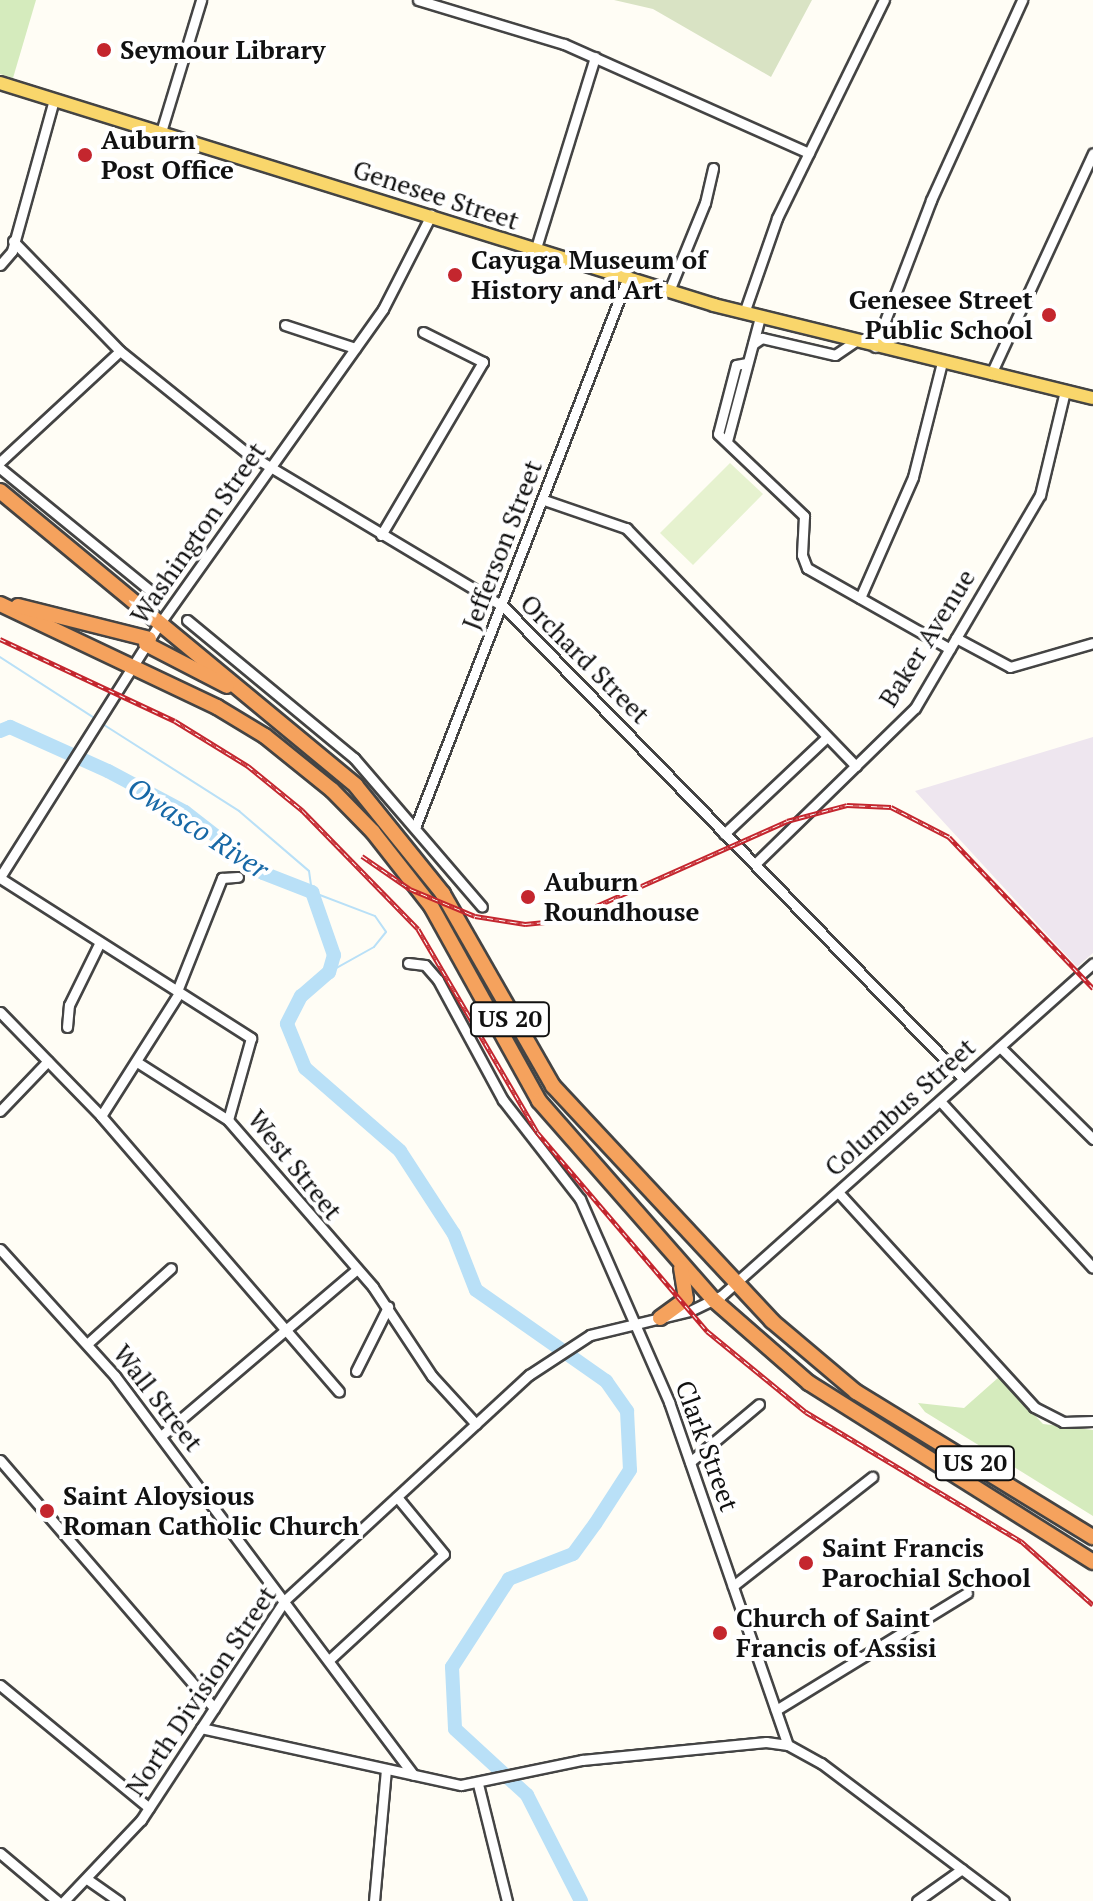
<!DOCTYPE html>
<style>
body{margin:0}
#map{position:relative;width:1093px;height:1901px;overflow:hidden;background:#fffdf5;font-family:"PT Serif",serif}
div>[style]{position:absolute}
.industrial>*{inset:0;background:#eee6ef}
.green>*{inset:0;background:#d5ebbd}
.cemetery>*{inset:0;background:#d9e3c4}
.pitch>*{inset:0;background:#e6f2cf}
.stream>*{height:2px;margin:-1px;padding:0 1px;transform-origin:1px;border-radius:1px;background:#b9e0f7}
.river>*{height:14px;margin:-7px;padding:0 7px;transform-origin:7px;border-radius:7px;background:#b9e0f7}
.roads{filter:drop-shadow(2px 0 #444) drop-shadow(-2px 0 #444) drop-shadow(0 2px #444) drop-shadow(0 -2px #444)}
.minor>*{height:9px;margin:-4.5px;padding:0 4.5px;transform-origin:4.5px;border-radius:4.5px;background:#fff}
.major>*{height:12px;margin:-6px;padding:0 6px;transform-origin:6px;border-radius:6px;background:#f9d66b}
.highway>*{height:14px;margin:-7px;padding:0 7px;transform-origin:7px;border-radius:7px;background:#f5a25d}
.rail>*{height:5px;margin-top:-2.5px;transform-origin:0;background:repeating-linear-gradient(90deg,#fff 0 6px,#c4262e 0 12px);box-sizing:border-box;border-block:2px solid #c4262e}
.dots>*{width:22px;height:22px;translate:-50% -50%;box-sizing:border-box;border:4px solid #fff;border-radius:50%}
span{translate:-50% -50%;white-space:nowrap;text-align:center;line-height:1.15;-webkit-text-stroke:8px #fff;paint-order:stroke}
.shield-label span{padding:2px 6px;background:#fff;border:2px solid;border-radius:6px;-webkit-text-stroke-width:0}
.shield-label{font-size:24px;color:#111;font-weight:700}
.poi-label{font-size:26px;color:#111;font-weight:700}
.left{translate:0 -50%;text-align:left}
.right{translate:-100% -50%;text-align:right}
.street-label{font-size:26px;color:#111}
.water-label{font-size:28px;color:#1768a6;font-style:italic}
</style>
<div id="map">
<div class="industrial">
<i style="clip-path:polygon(1093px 737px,1093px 953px,1077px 967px,915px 791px)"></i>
</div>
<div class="green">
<i style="clip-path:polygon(0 0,36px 0,13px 78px,0 74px)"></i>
<i style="clip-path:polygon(999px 1377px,1043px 1424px,1093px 1430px,1093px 1516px,925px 1412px,918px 1403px,964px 1408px)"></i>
</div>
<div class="cemetery">
<i style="clip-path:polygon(614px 0,812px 0,771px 77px,653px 9px)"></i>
</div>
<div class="pitch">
<i style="clip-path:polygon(730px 463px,763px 494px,693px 565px,660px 533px)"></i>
</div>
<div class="stream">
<i style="left:0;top:657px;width:114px;rotate:32.9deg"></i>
<i style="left:101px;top:723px;width:164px;rotate:32.5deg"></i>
<i style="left:239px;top:811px;width:92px;rotate:40.6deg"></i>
<i style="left:309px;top:871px;width:21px;rotate:82deg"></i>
<i style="left:312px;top:892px;width:67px;rotate:20.9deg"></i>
<i style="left:375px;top:916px;width:19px;rotate:55deg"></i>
<i style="left:386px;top:932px;width:19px;rotate:129deg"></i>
<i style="left:374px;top:947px;width:51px;rotate:150.9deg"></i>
</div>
<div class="river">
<i style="left:0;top:731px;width:11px;rotate:-22deg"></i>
<i style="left:10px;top:727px;width:107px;rotate:24.2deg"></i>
<i style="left:108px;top:771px;width:87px;rotate:28deg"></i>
<i style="left:185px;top:812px;width:99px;rotate:38deg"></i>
<i style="left:263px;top:873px;width:53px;rotate:21.2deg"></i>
<i style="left:312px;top:892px;width:67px;rotate:70.8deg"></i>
<i style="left:334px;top:955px;width:18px;rotate:106deg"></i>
<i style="left:329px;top:972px;width:37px;rotate:139deg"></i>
<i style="left:301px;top:996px;width:31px;rotate:117deg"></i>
<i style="left:287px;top:1024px;width:48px;rotate:67.8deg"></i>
<i style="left:305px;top:1068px;width:126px;rotate:41.1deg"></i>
<i style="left:400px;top:1151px;width:99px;rotate:57deg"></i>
<i style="left:454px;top:1234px;width:60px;rotate:68.6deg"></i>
<i style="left:476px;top:1290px;width:159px;rotate:35deg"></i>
<i style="left:606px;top:1381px;width:37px;rotate:55deg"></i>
<i style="left:627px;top:1411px;width:59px;rotate:87.1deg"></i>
<i style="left:630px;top:1470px;width:64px;rotate:122.9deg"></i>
<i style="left:595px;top:1524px;width:37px;rotate:126deg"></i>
<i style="left:573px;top:1554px;width:69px;rotate:158.7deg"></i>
<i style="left:509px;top:1579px;width:105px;rotate:122.9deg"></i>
<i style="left:452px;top:1667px;width:62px;rotate:87.2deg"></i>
<i style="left:455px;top:1729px;width:98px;rotate:42.5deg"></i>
<i style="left:527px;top:1795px;width:119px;rotate:63deg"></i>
</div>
<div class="roads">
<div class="minor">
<i style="left:418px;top:0;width:152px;rotate:16.8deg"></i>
<i style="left:564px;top:44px;width:268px;rotate:24deg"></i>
<i style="left:161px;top:132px;width:138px;rotate:-73.1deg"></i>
<i style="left:13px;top:241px;width:153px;rotate:45.8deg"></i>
<i style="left:120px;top:351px;width:163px;rotate:38.8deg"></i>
<i style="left:247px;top:453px;width:298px;rotate:30.9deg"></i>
<i style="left:503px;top:606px;width:660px;rotate:45.74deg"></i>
<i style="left:535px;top:251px;width:203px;rotate:-72.8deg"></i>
<i style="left:0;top:265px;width:18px;rotate:-49deg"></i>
<i style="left:12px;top:251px;width:157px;rotate:-74.5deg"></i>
<i style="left:669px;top:291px;width:95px;rotate:-67.8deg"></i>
<i style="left:705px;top:203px;width:36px;rotate:-77deg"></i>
<i style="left:744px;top:313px;width:101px;rotate:-70.8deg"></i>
<i style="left:777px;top:218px;width:243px;rotate:-63.9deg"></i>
<i style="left:285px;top:325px;width:74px;rotate:18.2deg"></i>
<i style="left:753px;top:344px;width:11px;rotate:-34deg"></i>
<i style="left:762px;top:338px;width:75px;rotate:13.1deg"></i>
<i style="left:835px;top:355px;width:23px;rotate:-34deg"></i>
<i style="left:875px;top:347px;width:157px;rotate:-69.1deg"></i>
<i style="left:931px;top:200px;width:220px;rotate:-65.5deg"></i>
<i style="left:747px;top:363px;width:11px;rotate:170deg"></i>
<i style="left:736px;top:365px;width:71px;rotate:104.6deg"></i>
<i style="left:718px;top:434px;width:119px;rotate:43.6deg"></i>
<i style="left:804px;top:516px;width:39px;rotate:93deg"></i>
<i style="left:802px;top:555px;width:14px;rotate:69deg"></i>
<i style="left:807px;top:568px;width:164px;rotate:29.5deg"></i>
<i style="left:991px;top:374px;width:243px;rotate:-65.2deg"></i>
<i style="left:727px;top:441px;width:128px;rotate:-75.1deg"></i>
<i style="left:0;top:462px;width:163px;rotate:-42.8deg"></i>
<i style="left:0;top:468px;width:204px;rotate:39.2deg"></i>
<i style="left:544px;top:500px;width:87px;rotate:18.9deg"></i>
<i style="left:626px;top:528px;width:331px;rotate:46deg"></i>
<i style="left:381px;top:535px;width:201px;rotate:-59.5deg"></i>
<i style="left:483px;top:362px;width:67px;rotate:-153.4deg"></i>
<i style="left:860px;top:598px;width:132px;rotate:-66.3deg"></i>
<i style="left:913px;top:477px;width:119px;rotate:-75.8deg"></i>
<i style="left:187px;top:620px;width:217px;rotate:39.6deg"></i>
<i style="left:354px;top:758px;width:196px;rotate:49.3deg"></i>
<i style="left:956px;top:638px;width:61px;rotate:28.2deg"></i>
<i style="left:1010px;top:667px;width:86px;rotate:-16.1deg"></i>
<i style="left:416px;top:825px;width:585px;rotate:-68.87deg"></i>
<i style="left:724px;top:834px;width:141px;rotate:-43.3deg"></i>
<i style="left:755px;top:864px;width:223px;rotate:-44.3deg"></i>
<i style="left:915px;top:708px;width:247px;rotate:-59.6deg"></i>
<i style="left:1040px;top:495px;width:107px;rotate:-76.5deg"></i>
<i style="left:0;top:877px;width:300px;rotate:-57.8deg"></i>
<i style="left:160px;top:623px;width:385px;rotate:-54.6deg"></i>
<i style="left:383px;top:309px;width:106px;rotate:-62.9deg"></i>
<i style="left:0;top:878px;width:298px;rotate:32.5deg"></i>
<i style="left:251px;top:1038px;width:85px;rotate:105.7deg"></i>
<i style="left:228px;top:1120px;width:221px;rotate:49deg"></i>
<i style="left:373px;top:1287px;width:107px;rotate:56.5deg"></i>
<i style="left:432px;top:1376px;width:65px;rotate:47.5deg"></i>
<i style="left:408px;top:963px;width:17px;rotate:7deg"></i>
<i style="left:425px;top:965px;width:20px;rotate:49deg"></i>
<i style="left:438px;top:980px;width:136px;rotate:61.6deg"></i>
<i style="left:503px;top:1100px;width:125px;rotate:52.1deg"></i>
<i style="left:580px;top:1199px;width:222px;rotate:66.3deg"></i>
<i style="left:669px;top:1402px;width:363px;rotate:70.9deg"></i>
<i style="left:177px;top:991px;width:122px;rotate:-68.3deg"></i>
<i style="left:222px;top:878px;width:16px;rotate:-4deg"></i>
<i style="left:0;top:1012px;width:145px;rotate:45.8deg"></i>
<i style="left:101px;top:1116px;width:364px;rotate:49.2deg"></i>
<i style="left:67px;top:1027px;width:22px;rotate:-85deg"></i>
<i style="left:69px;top:1005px;width:70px;rotate:-63.8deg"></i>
<i style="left:1000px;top:1047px;width:131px;rotate:44.7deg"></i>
<i style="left:137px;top:1062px;width:108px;rotate:32.5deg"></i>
<i style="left:940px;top:1101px;width:226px;rotate:47.5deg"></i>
<i style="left:0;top:1111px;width:69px;rotate:-46.2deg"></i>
<i style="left:101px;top:1116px;width:146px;rotate:-57.6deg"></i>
<i style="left:838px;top:1192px;width:291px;rotate:47.6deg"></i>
<i style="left:1034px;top:1407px;width:33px;rotate:27deg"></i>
<i style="left:1063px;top:1422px;width:30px;rotate:-2deg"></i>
<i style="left:0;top:1249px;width:171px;rotate:47.8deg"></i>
<i style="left:115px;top:1376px;width:498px;rotate:53.2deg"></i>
<i style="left:87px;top:1344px;width:113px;rotate:-42.1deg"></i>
<i style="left:356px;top:1371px;width:72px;rotate:-63.4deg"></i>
<i style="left:161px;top:1436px;width:257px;rotate:-40.4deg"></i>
<i style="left:0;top:1460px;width:328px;rotate:49.2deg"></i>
<i style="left:690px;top:1462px;width:90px;rotate:-40deg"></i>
<i style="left:733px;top:1586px;width:177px;rotate:-38.1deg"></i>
<i style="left:329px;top:1660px;width:156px;rotate:-42.7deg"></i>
<i style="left:444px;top:1554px;width:74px;rotate:-129.5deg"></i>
<i style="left:0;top:1685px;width:193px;rotate:39.5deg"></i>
<i style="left:776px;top:1710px;width:224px;rotate:-31.5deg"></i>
<i style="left:201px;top:1728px;width:266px;rotate:12.4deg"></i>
<i style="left:461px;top:1785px;width:124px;rotate:-11.7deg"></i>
<i style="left:582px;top:1760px;width:185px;rotate:-5.6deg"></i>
<i style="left:766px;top:1742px;width:22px;rotate:8deg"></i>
<i style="left:788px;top:1745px;width:38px;rotate:29deg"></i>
<i style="left:821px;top:1763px;width:229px;rotate:37deg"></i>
<i style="left:478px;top:1784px;width:121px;rotate:76.1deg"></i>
<i style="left:0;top:1853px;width:75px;rotate:40.1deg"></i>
<i style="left:87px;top:1879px;width:39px;rotate:35deg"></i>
<i style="left:64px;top:1901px;width:112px;rotate:-46.5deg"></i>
<i style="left:141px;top:1820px;width:263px;rotate:-56.8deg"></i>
<i style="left:285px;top:1600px;width:332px;rotate:-42.7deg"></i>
<i style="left:529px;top:1375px;width:73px;rotate:-33.3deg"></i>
<i style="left:590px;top:1335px;width:103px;rotate:-13.5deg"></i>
<i style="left:690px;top:1311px;width:34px;rotate:-26deg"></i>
<i style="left:721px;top:1296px;width:499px;rotate:-41.8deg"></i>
<i style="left:374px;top:1901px;width:132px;rotate:-84.8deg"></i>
<i style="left:917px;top:1901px;width:55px;rotate:-35.4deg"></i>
</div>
<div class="major">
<i style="left:0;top:83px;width:748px;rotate:17.27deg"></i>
<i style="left:714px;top:305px;width:390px;rotate:13.8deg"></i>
</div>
<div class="highway">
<i style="left:0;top:491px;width:462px;rotate:39.6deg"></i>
<i style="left:356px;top:786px;width:139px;rotate:51.1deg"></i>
<i style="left:443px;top:894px;width:221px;rotate:60.2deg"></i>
<i style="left:553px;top:1086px;width:321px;rotate:47deg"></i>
<i style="left:772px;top:1321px;width:110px;rotate:40.2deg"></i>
<i style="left:856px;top:1392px;width:278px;rotate:31.5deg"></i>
<i style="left:0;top:604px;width:240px;rotate:25.4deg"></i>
<i style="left:217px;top:707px;width:56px;rotate:31.1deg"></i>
<i style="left:265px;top:736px;width:86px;rotate:38.9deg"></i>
<i style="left:332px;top:790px;width:59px;rotate:45.7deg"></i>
<i style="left:373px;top:832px;width:94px;rotate:51.9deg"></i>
<i style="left:431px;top:906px;width:223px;rotate:61deg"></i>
<i style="left:539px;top:1101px;width:266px;rotate:48.7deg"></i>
<i style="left:715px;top:1301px;width:125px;rotate:41.1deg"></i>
<i style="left:809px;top:1383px;width:336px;rotate:32.2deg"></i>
<i style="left:18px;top:606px;width:135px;rotate:14.1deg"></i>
<i style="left:146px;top:644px;width:91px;rotate:27.4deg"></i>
<i style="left:660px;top:1318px;width:32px;rotate:-36deg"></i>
<i style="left:686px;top:1299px;width:31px;rotate:-99deg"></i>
</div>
</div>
<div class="rail">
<i style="left:0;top:639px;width:193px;rotate:25.1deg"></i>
<i style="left:175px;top:721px;width:86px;rotate:31.7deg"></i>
<i style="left:248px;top:766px;width:70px;rotate:39.2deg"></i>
<i style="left:302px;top:810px;width:166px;rotate:45.7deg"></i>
<i style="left:418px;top:929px;width:235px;rotate:59.6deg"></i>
<i style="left:537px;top:1132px;width:262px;rotate:49.5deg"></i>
<i style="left:707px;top:1331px;width:128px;rotate:39.3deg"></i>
<i style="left:806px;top:1412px;width:251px;rotate:31deg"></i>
<i style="left:1021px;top:1541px;width:96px;rotate:41.6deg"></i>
<i style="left:362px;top:856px;width:58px;rotate:34.5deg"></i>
<i style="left:410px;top:889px;width:70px;rotate:22.6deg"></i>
<i style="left:475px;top:916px;width:51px;rotate:9.1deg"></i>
<i style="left:525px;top:924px;width:40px;rotate:-5.7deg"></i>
<i style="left:565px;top:920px;width:243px;rotate:-24deg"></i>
<i style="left:787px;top:821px;width:62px;rotate:-14.9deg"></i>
<i style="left:847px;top:805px;width:44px;rotate:2.6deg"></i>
<i style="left:891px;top:807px;width:65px;rotate:27.3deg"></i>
<i style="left:949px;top:837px;width:209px;rotate:46.4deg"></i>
</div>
<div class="dots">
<i style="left:104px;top:50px;background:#c4262e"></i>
<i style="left:85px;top:155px;background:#c4262e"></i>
<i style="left:455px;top:275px;background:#c4262e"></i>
<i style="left:1049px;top:315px;background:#c4262e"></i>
<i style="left:528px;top:897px;background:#c4262e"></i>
<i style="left:47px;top:1511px;background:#c4262e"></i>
<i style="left:806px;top:1563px;background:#c4262e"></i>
<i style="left:720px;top:1633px;background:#c4262e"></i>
</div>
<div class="shield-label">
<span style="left:510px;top:1019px">US 20</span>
<span style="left:975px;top:1463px">US 20</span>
</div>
<div class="poi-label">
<span class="left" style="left:120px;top:50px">Seymour Library</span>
<span class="left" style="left:101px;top:155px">Auburn<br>Post Office</span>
<span class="left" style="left:471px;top:275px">Cayuga Museum of<br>History and Art</span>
<span class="right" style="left:1033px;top:315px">Genesee Street<br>Public School</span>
<span class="left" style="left:544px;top:897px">Auburn<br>Roundhouse</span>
<span class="left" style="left:63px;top:1511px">Saint Aloysious<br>Roman Catholic Church</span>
<span class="left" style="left:822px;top:1563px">Saint Francis<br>Parochial School</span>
<span class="left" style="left:736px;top:1633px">Church of Saint<br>Francis of Assisi</span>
</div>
<div class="street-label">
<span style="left:436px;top:195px;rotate:18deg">Genesee Street</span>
<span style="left:198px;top:533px;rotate:-55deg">Washington Street</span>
<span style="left:502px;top:545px;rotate:-69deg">Jefferson Street</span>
<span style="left:927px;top:638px;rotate:-58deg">Baker Avenue</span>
<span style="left:585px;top:659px;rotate:45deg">Orchard Street</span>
<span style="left:900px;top:1107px;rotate:-42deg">Columbus Street</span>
<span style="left:295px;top:1165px;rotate:51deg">West Street</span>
<span style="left:158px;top:1398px;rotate:52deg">Wall Street</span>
<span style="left:707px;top:1446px;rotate:70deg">Clark Street</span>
<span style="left:201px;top:1691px;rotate:-56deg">North Division Street</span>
</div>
<div class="water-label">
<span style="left:198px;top:828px;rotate:33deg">Owasco River</span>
</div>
</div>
